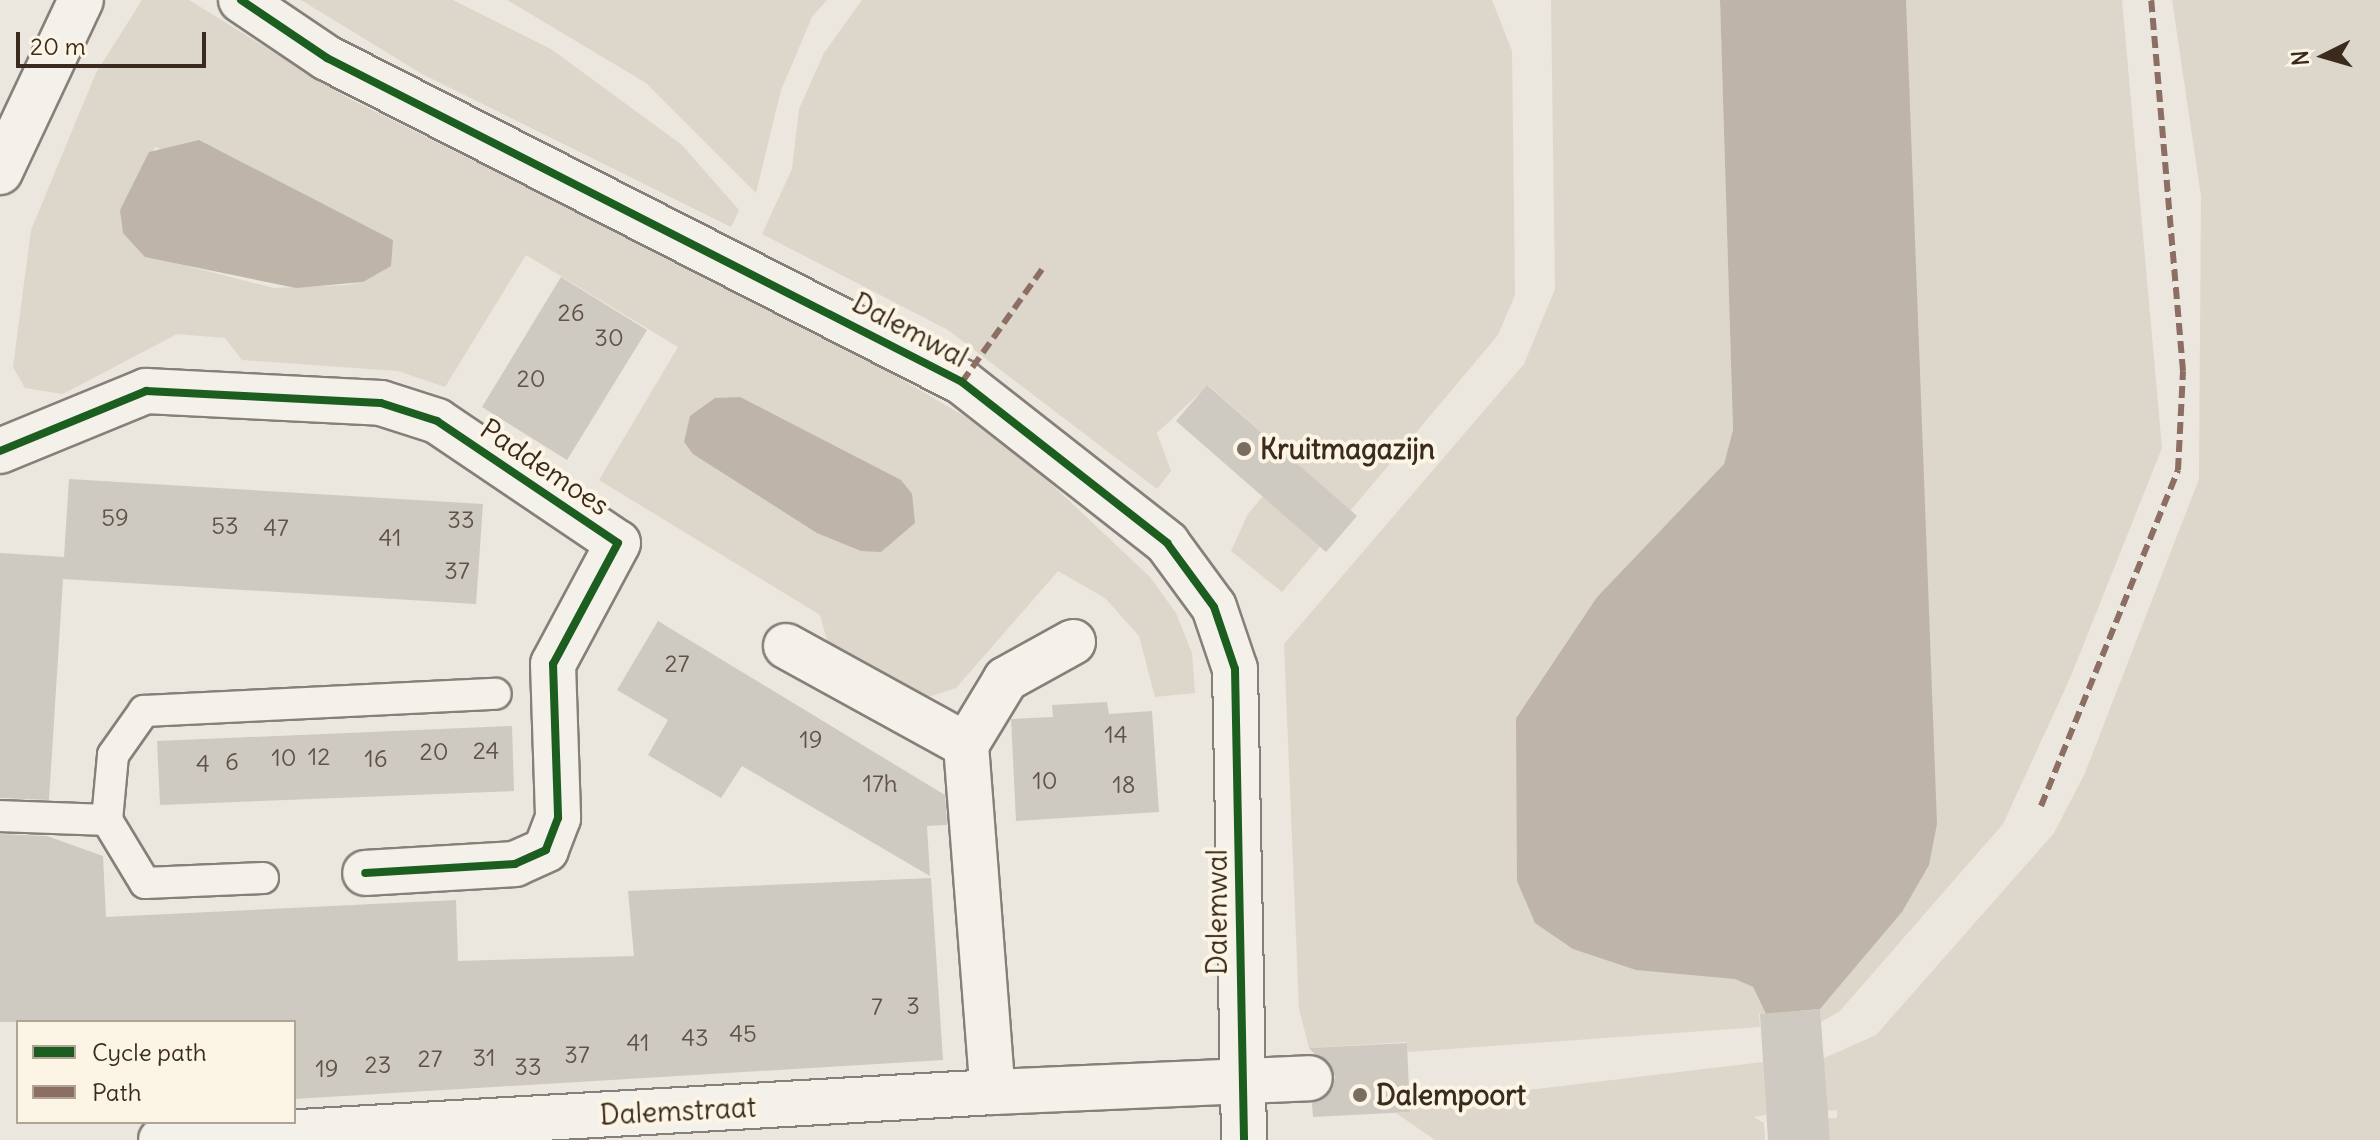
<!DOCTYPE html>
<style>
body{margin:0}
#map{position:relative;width:2380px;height:1140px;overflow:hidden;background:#ebe7de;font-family:Delius,sans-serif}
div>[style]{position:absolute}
.green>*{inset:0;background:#ddd6ca}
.water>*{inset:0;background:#beb5a8}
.building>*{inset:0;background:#cecac2}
.roads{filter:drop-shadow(2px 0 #858079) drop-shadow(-2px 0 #858079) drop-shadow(0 2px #858079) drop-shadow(0 -2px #858079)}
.service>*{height:30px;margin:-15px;padding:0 15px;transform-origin:15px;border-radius:15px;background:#f4f0ea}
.minor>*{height:44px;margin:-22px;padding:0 22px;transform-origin:22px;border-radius:22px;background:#f4f0ea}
.quiet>*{height:6px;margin-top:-3px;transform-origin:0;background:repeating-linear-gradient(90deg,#8d6e63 0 12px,transparent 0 18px)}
.cycleway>*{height:8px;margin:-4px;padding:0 4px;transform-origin:4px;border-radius:4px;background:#1b5e20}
.dots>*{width:22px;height:22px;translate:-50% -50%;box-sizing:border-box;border:4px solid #fcf5e5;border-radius:50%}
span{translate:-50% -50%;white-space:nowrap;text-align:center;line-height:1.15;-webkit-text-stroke:8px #fcf5e5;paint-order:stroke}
.number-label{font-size:24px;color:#605247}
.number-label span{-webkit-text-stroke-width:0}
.street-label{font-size:28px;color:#3b2a1e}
.poi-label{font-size:28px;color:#3b2a1e;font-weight:700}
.left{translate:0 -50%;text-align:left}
.legend{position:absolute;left:16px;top:1020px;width:280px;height:104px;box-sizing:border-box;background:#fcf5e5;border:2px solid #afa495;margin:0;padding:10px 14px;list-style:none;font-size:24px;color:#3b2a1e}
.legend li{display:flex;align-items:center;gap:16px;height:40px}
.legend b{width:40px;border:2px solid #afa495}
.north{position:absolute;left:2284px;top:16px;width:80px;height:80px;-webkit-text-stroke:6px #fcf5e5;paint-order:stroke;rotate:265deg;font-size:22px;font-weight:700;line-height:32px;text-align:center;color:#3b2a1e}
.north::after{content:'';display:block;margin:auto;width:28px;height:36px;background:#3b2a1e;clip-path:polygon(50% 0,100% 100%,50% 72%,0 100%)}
.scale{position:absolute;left:16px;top:32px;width:190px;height:36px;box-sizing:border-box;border:4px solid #3b2a1e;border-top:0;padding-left:10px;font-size:24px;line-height:28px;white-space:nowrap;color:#3b2a1e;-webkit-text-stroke:6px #fcf5e5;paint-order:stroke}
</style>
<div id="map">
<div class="green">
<i style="clip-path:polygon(evenodd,142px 0,189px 0,348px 98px,841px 344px,966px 417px,1027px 461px,1150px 577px,1176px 613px,1192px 653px,1195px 693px,1155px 697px,1139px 636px,1105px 598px,1058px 571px,956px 688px,919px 700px,830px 651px,820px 615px,599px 480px,678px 347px,526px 255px,445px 387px,398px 371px,242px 360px,225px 338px,177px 334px,63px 394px,25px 388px,13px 367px,31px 230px,96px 73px,142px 0,155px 147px,292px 189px,393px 240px,363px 282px,347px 285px,274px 288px,168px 261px,120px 210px,155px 147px)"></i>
<i style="clip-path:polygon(301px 0,453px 0,551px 49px,682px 145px,739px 210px,731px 227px,422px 74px)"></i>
<i style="clip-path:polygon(507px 0,827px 0,812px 17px,781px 90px,756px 193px,646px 83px)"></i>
<i style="clip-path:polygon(862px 0,1492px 0,1512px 51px,1515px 295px,1498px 335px,1282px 592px,1231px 551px,1248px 514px,1293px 460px,1208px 385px,1157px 433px,1171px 471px,1157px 489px,948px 330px,762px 234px,792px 169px,799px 109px,824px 53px)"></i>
<i style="clip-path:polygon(1551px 0,1720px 0,1733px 431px,1724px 464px,1597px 597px,1516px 717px,1735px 979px,1753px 987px,1766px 1014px,1759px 1014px,1760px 1027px,1408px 1052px,1406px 1042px,1309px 1048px,1299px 1009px,1284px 644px,1524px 364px,1555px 289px)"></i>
<i style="clip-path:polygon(1906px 0,2122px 0,2162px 448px,2071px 676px,2003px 824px,1839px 1012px,1821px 1022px,1820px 1009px,1902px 912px)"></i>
<i style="clip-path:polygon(2172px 0,2380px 0,2380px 1140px,1830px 1140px,1828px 1118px,1837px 1118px,1837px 1110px,1825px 1111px,1822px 1059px,1876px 1035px,2054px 833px,2085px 773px,2199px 479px,2201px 196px)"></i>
<i style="clip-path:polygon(1763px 1062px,1766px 1115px,1754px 1117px,1764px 1123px,1765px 1140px,1435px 1140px,1396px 1113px,1410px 1112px,1410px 1104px)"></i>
</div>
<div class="water">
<i style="clip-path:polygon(1720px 0,1906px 0,1937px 824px,1929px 865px,1902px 912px,1820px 1009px,1766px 1014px,1753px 987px,1735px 979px,1636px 970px,1573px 949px,1535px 923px,1517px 881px,1516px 718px,1597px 597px,1724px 464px,1733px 430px)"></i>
<i style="clip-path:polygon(199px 140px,393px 240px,391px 266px,363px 282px,296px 288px,145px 257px,123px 233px,120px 210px,149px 152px)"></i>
<i style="clip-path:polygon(740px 397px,901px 480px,912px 494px,915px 523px,881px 552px,861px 551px,817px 533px,693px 454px,684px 442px,690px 416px,715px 398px)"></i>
</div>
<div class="building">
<i style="clip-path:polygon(561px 277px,647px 330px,567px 460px,482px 407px)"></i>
<i style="clip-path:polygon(1207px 385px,1357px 516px,1326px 552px,1176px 421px)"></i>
<i style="clip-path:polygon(69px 479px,483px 504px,476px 604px,63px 579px,49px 800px,0 798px,0 553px,64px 557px)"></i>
<i style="clip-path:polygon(658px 621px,945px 795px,947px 825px,927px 826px,930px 876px,742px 766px,721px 798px,648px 755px,668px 720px,617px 690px)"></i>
<i style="clip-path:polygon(1107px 702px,1109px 714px,1152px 711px,1159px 812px,1016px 821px,1011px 719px,1053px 717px,1052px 705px)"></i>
<i style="clip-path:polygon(512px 726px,514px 791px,160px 805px,157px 741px)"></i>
<i style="clip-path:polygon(0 834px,47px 836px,103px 856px,106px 917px,456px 900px,458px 961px,634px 956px,628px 891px,931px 878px,943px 1060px,294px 1099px,294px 1022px,0 1022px)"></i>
<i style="clip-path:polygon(1820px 1009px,1830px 1140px,1768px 1140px,1760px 1014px)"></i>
<i style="clip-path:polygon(1407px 1043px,1410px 1112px,1313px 1117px,1312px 1103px,1332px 1090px,1335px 1076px,1309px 1048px)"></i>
</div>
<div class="roads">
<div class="service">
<i style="left:0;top:816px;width:107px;rotate:2.1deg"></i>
<i style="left:263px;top:878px;width:118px;rotate:177.6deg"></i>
<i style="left:145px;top:883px;width:74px;rotate:-121.1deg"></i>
<i style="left:107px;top:820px;width:65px;rotate:-84.7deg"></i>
<i style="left:113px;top:755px;width:54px;rotate:-54.8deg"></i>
<i style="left:144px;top:711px;width:352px;rotate:-2.8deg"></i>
</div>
<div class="minor">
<i style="left:241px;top:0;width:104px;rotate:34deg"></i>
<i style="left:327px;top:58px;width:713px;rotate:27.03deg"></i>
<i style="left:962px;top:382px;width:261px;rotate:38.1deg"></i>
<i style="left:1167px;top:543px;width:79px;rotate:53.7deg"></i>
<i style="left:1214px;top:607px;width:65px;rotate:71.3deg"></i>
<i style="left:1235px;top:669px;width:471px;rotate:88.9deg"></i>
<i style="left:0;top:172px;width:190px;rotate:-64.8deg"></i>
<i style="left:0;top:451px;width:158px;rotate:-22.3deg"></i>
<i style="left:146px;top:391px;width:235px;rotate:2.9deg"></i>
<i style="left:381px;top:403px;width:59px;rotate:17.8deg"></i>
<i style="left:437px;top:421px;width:218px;rotate:34deg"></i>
<i style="left:618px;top:543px;width:137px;rotate:118.2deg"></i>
<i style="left:553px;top:664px;width:154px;rotate:88.1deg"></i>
<i style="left:558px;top:818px;width:34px;rotate:111deg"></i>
<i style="left:546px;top:850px;width:34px;rotate:156deg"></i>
<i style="left:515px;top:864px;width:150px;rotate:176.6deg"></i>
<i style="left:1073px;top:642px;width:77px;rotate:151.1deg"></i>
<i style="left:1006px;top:679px;width:77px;rotate:121.2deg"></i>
<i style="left:966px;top:745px;width:348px;rotate:85.6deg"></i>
<i style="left:993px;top:1092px;width:317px;rotate:-2.5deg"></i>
<i style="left:786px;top:646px;width:205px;rotate:28.8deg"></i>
<i style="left:161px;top:1140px;width:833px;rotate:-3.3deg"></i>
</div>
</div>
<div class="quiet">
<i style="left:962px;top:382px;width:140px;rotate:-54.6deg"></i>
<i style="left:2041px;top:806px;width:363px;rotate:-67.8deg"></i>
<i style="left:2178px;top:470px;width:99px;rotate:-87.1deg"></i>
<i style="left:2183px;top:371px;width:372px;rotate:-94.9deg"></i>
</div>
<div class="cycleway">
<i style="left:241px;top:0;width:104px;rotate:34deg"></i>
<i style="left:327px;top:58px;width:713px;rotate:27.03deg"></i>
<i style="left:962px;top:382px;width:261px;rotate:38.1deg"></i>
<i style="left:1167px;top:543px;width:79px;rotate:53.7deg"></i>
<i style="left:1214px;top:607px;width:65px;rotate:71.3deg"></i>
<i style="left:1235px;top:669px;width:471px;rotate:88.9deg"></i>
<i style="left:0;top:451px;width:158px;rotate:-22.3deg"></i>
<i style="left:146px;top:391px;width:235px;rotate:2.9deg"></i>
<i style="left:381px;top:403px;width:59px;rotate:17.8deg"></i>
<i style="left:437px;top:421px;width:218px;rotate:34deg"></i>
<i style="left:618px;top:543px;width:137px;rotate:118.2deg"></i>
<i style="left:553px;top:664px;width:154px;rotate:88.1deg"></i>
<i style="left:558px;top:818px;width:34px;rotate:111deg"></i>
<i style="left:546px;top:850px;width:34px;rotate:156deg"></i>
<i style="left:515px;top:864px;width:150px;rotate:176.6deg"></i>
</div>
<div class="dots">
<i style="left:1244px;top:449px;background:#796c61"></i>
<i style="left:1360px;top:1095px;background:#796c61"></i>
</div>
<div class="number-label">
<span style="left:571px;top:313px">26</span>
<span style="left:609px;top:338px">30</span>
<span style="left:531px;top:379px">20</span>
<span style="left:115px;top:518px">59</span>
<span style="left:461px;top:520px">33</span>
<span style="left:225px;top:526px">53</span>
<span style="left:276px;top:528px">47</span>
<span style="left:390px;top:538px">41</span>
<span style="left:457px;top:571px">37</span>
<span style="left:677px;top:664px">27</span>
<span style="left:1116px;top:735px">14</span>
<span style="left:811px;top:740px">19</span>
<span style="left:486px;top:751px">24</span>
<span style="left:434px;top:752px">20</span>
<span style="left:319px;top:757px">12</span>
<span style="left:284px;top:758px">10</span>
<span style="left:376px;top:759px">16</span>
<span style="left:232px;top:762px">6</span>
<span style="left:203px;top:764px">4</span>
<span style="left:1045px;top:781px">10</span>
<span style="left:880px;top:784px">17h</span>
<span style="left:1124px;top:785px">18</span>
<span style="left:913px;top:1006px">3</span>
<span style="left:877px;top:1007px">7</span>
<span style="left:743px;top:1034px">45</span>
<span style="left:695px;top:1038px">43</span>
<span style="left:638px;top:1043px">41</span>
<span style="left:577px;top:1055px">37</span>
<span style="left:484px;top:1058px">31</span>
<span style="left:430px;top:1059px">27</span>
<span style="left:378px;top:1065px">23</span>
<span style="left:528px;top:1067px">33</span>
<span style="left:327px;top:1069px">19</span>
</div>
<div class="street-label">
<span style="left:910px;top:330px;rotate:28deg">Dalemwal</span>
<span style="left:545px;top:467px;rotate:34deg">Paddemoes</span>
<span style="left:1217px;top:912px;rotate:-90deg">Dalemwal</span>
<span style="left:678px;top:1111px;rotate:-3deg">Dalemstraat</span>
</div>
<div class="poi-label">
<span class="left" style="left:1260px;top:449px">Kruitmagazijn</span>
<span class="left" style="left:1376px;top:1095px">Dalempoort</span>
</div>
<ul class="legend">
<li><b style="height:10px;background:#1b5e20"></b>Cycle path</li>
<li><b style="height:10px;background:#8d6e63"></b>Path</li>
</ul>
<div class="north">N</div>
<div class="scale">20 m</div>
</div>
